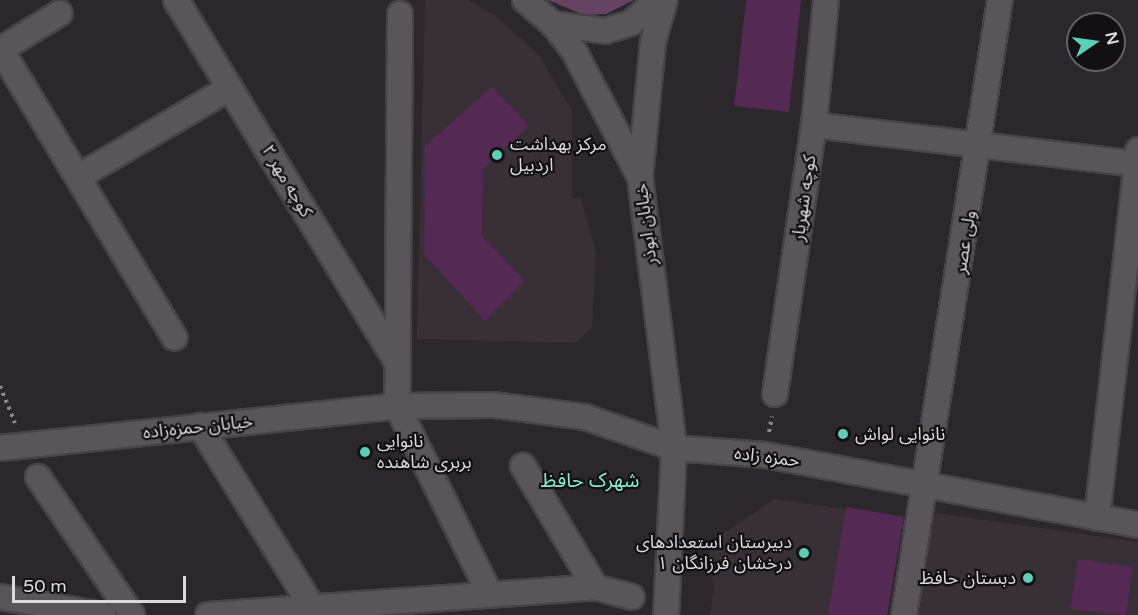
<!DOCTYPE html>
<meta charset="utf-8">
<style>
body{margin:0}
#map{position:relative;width:1138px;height:615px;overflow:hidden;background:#2b272b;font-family:"Varela Round","Noto Sans Arabic",sans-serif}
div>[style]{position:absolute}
.built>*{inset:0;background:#382f37}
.green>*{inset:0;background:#644462}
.building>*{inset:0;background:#542953}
.path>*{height:4px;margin-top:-2px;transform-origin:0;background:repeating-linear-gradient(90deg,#8c888b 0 3px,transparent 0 7.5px)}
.roads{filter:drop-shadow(2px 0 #474447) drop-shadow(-2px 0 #474447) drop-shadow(0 2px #474447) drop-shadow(0 -2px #474447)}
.minor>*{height:24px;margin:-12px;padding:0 12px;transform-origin:12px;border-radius:12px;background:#5a555a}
.dots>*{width:16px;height:16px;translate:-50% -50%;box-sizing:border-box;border:3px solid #121012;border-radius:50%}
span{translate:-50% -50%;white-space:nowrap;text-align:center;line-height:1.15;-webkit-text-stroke:4.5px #121012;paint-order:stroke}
.poi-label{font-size:18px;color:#dcd9db}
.left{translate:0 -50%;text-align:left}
.right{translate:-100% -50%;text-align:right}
.street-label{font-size:18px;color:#dcd9db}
.neighbourhood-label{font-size:20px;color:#86ead4}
.north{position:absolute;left:1066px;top:12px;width:60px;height:60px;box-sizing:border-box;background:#121012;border:2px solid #636062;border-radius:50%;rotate:77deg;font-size:16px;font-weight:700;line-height:24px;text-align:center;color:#dcd9db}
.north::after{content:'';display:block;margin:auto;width:21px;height:27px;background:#5eceb7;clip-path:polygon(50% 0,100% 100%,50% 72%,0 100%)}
.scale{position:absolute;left:12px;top:576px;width:174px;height:27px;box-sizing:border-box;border:3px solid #dcd9db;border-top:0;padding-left:8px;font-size:18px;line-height:21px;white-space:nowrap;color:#dcd9db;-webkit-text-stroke:4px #121012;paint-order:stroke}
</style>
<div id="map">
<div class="built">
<i style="clip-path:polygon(425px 0,469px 0,497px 17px,539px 55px,572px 111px,572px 198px,581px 198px,596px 253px,592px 327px,576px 343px,417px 339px)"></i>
<i style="clip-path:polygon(774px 499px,904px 517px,887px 615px,710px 615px,714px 588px,708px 544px)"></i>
<i style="clip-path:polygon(930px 512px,1138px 542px,1138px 615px,911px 615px)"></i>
</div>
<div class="green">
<i style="clip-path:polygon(548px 0,634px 0,606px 14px,584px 15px)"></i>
</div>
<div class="building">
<i style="clip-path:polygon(746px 0,801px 0,789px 112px,734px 106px)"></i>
<i style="clip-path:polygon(492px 87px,529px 126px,483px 169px,482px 236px,525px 281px,485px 321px,424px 254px,425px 146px)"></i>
<i style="clip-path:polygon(846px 507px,904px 517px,887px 615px,828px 615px)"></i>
<i style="clip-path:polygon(1078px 559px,1133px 567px,1126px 615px,1070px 609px)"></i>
</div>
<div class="path">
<i style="left:0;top:386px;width:40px;rotate:68deg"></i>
<i style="left:769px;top:432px;width:16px;rotate:-79deg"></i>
</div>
<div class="roads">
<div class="minor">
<i style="left:176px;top:0;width:424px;rotate:58.6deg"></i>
<i style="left:525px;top:0;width:37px;rotate:41deg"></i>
<i style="left:553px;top:24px;width:52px;rotate:7.7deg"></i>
<i style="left:605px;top:31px;width:27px;rotate:-17deg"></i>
<i style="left:631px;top:23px;width:35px;rotate:-40deg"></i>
<i style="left:665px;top:0;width:44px;rotate:105.9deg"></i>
<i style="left:653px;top:42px;width:136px;rotate:95.5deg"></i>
<i style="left:640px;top:177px;width:273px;rotate:82.8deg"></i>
<i style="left:674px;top:448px;width:167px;rotate:92.7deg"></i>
<i style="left:400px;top:14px;width:392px;rotate:90.4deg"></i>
<i style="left:397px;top:406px;width:210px;rotate:63.7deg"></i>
<i style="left:553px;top:24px;width:34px;rotate:52deg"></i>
<i style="left:574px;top:51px;width:142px;rotate:62.4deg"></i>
<i style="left:0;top:50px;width:70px;rotate:-31.7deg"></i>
<i style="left:1px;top:50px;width:336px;rotate:58.9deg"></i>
<i style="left:814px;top:125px;width:323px;rotate:6.9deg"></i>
<i style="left:78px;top:177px;width:176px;rotate:-30.4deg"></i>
<i style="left:775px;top:394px;width:272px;rotate:-81.8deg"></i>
<i style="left:814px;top:125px;width:126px;rotate:-84.5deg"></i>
<i style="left:200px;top:426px;width:222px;rotate:58.2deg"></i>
<i style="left:0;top:448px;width:399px;rotate:-6deg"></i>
<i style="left:397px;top:406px;width:97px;rotate:-0.6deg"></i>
<i style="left:494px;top:405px;width:92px;rotate:7.5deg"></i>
<i style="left:585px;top:417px;width:94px;rotate:19.2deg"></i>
<i style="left:674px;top:448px;width:91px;rotate:4.4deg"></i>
<i style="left:765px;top:455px;width:380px;rotate:10.6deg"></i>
<i style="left:523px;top:466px;width:141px;rotate:59.2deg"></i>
<i style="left:38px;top:477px;width:167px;rotate:55.7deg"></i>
<i style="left:1097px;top:518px;width:370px;rotate:-83.6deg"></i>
<i style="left:0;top:597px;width:105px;rotate:9.9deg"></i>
<i style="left:208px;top:615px;width:388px;rotate:-4.1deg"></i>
<i style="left:595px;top:587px;width:38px;rotate:15deg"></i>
<i style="left:904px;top:615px;width:622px;rotate:-81.13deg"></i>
</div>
</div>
<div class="dots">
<i style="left:497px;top:155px;background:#5eceb7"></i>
<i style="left:843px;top:434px;background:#5eceb7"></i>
<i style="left:365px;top:452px;background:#5eceb7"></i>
<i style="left:804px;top:553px;background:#5eceb7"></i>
<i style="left:1028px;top:578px;background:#5eceb7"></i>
</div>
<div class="poi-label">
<span class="left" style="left:510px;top:155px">مرکز بهداشت<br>اردبیل</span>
<span class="left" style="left:855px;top:434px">نانوایی لواش</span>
<span class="left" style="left:377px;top:452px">نانوایی<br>بربری شاهنده</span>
<span class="right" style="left:792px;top:553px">دبیرستان استعدادهای<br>درخشان فرزانگان ۱</span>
<span class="right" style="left:1016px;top:578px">دبستان حافظ</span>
</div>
<div class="street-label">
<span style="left:287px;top:181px;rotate:59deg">کوچه مهر ۲</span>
<span style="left:804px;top:198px;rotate:-82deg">کوچه شهریار</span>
<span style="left:646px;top:224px;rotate:-97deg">خیابان ابوذر</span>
<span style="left:965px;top:242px;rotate:-81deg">ولی عصر</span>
<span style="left:198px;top:427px;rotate:-6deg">خیابان حمزه‌زاده</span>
<span style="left:767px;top:457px;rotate:7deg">حمزه زاده</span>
</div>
<div class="neighbourhood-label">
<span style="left:590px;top:481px">شهرک حافظ</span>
</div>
<div class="north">N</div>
<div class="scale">50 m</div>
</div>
